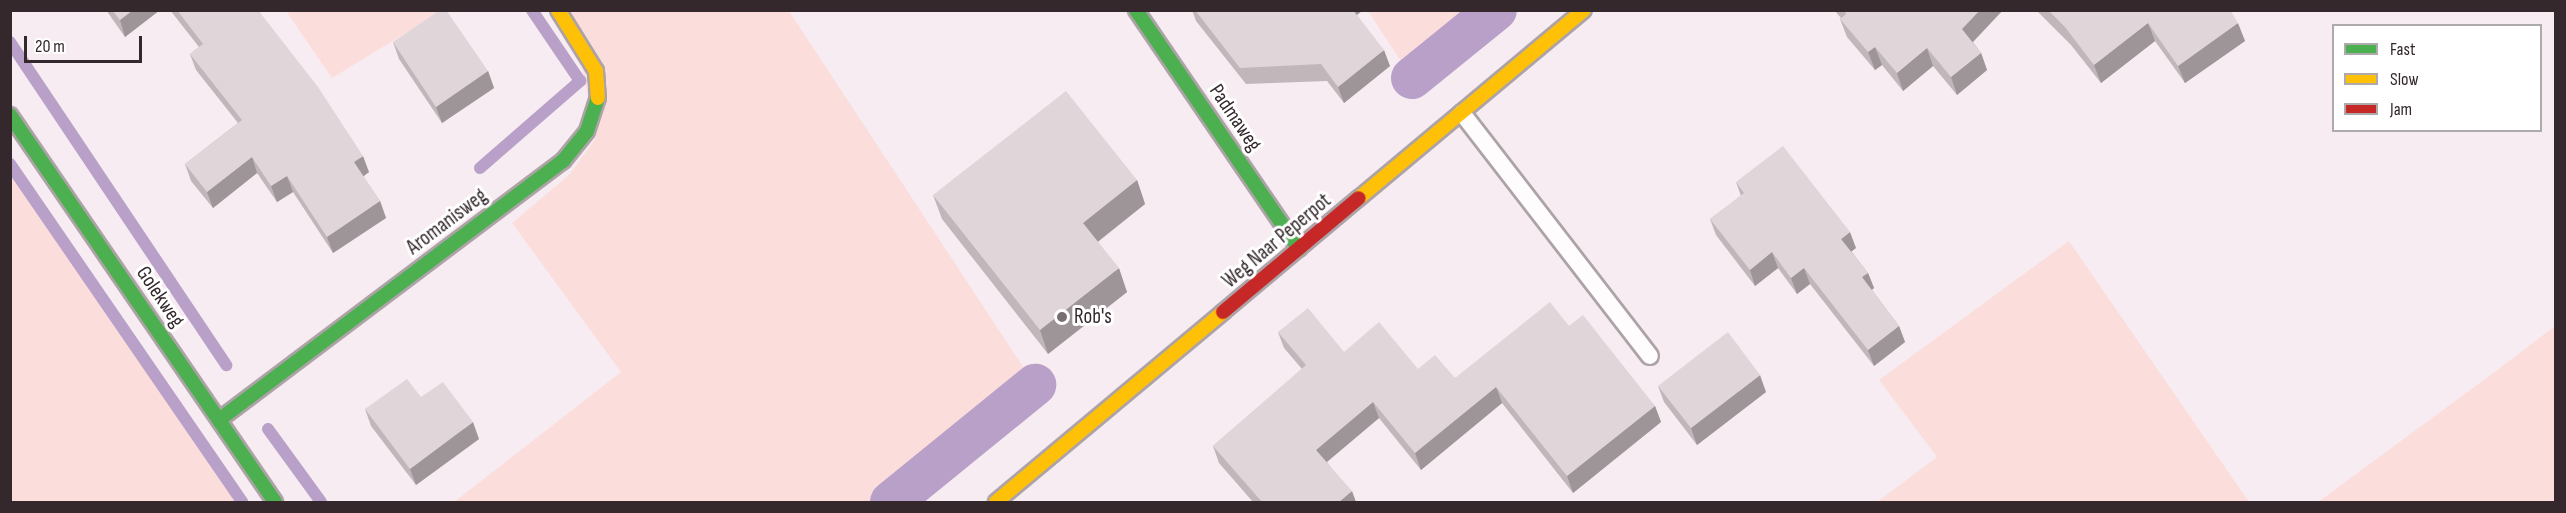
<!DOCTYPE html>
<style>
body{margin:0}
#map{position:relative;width:2566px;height:513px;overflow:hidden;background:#f7ecf1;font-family:"Sofia Sans Condensed",sans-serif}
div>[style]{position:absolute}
.green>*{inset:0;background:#fbdedc}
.stream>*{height:12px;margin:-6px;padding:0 6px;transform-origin:6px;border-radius:6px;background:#b9a0c9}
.canal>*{height:42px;margin:-21px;padding:0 21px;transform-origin:21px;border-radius:21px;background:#b9a0c9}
.roads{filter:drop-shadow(2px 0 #ada3a7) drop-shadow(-2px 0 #ada3a7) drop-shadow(0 2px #ada3a7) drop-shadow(0 -2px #ada3a7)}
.lane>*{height:16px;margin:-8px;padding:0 8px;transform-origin:8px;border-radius:8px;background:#fefcfd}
.fast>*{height:14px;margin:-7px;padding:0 7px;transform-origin:7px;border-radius:7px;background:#4caf50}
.slow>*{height:14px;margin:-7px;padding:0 7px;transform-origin:7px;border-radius:7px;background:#ffc107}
.jam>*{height:14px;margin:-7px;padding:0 7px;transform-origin:7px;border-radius:7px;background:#c62828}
.wall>*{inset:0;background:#c1b7ba}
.shaded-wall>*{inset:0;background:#9d9597}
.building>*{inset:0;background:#e0d5d8}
.dots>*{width:16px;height:16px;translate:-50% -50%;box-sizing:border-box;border:3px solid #fff;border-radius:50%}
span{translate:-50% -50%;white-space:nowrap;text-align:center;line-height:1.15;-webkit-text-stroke:6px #fff;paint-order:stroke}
.street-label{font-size:21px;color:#34282d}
.poi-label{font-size:21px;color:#34282d}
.left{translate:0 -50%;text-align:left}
.frame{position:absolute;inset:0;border:12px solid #34282d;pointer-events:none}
.legend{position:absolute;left:2332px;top:24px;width:210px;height:108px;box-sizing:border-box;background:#fff;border:2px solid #aea9ab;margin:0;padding:8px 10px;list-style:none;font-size:18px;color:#34282d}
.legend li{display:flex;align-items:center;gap:12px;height:30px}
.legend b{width:30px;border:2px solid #aea9ab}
.scale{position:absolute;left:24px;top:36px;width:118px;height:27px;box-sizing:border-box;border:3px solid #34282d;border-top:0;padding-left:8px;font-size:18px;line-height:21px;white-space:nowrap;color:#34282d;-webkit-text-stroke:4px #fff;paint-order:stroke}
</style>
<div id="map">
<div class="green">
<i style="clip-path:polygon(286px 11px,442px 11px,332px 78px)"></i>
<i style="clip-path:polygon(571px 11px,789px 11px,1035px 385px,891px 502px,454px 502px,621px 372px,512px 223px,569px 175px,596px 138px)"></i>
<i style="clip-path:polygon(1368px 11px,1496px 11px,1412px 78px)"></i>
<i style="clip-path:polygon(11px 164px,242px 502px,11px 502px)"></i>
<i style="clip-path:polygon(2069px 241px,2249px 502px,1877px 502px,1937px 457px,1879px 380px)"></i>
<i style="clip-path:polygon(2555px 326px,2555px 502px,2318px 502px,2500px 368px)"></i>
</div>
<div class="stream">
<i style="left:10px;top:42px;width:389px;rotate:56.2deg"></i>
<i style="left:10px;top:164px;width:410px;rotate:55.5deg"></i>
<i style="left:480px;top:168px;width:133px;rotate:-41deg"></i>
<i style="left:580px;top:81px;width:86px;rotate:-124.1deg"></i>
<i style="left:268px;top:429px;width:90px;rotate:54deg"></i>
</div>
<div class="canal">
<i style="left:1412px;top:78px;width:108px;rotate:-39deg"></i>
<i style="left:891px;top:502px;width:186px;rotate:-39.1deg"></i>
</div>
<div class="roads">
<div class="lane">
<i style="left:1462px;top:113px;width:307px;rotate:52.3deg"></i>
</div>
<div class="fast">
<i style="left:1136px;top:10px;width:289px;rotate:55.7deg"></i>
<i style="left:10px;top:115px;width:469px;rotate:55.6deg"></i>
<i style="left:219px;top:420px;width:431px;rotate:-37deg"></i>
<i style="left:563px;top:161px;width:38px;rotate:-51deg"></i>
<i style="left:587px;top:131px;width:35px;rotate:-72deg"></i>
</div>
<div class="slow">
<i style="left:558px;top:10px;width:72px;rotate:58.1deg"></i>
<i style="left:596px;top:71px;width:27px;rotate:86deg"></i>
<i style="left:1359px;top:198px;width:293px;rotate:-39.9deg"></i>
<i style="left:996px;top:502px;width:296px;rotate:-39.9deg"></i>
</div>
<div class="jam">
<i style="left:1223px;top:312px;width:177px;rotate:-40deg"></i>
</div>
</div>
<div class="wall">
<i style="clip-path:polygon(106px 10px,160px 10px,125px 37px)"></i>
<i style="clip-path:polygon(170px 10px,258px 10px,369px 172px,363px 176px,380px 201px,386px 218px,333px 253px,293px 192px,277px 202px,257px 173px,213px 208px,191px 181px,185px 164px,238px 123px,196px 70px,190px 54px,199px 47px)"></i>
<i style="clip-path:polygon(1192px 10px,1363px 10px,1357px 15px,1390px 66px,1344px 103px,1327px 81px,1246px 84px,1196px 21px)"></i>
<i style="clip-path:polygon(2003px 10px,1973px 42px,1981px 53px,1987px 70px,1957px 95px,1933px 66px,1903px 91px,1882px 65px,1875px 70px,1847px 37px,1840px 19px,1841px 18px,1835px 11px)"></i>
<i style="clip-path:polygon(2036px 10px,2230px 10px,2245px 41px,2185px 83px,2155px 41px,2101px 83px,2071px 45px)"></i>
<i style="clip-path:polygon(393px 42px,488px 71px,494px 88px,442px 123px,399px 59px)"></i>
<i style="clip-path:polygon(1137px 180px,1145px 204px,1098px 242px,1127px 292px,1048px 354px,942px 219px,933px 195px)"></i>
<i style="clip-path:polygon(1736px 182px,1856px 248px,1851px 251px,1868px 273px,1874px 288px,1872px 290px,1899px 326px,1905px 342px,1874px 366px,1810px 284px,1797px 294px,1778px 268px,1755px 286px,1716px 235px,1710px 219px,1741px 196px)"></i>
<i style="clip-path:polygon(1569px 326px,1655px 406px,1661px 422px,1573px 493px,1502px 403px,1421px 470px,1379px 418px,1327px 462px,1356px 502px,1253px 502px,1219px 463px,1213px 446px,1302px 369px,1284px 348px,1278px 332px,1344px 352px,1455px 378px)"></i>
<i style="clip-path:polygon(1658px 386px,1766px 392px,1697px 445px,1664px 402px)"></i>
<i style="clip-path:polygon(421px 397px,479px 439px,416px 485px,371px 426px,365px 409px)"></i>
</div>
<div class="shaded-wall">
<i style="clip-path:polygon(133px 10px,160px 10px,125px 37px,120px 20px)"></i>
<i style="clip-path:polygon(1350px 10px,1363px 10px,1352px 19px)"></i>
<i style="clip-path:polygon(1980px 10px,2003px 10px,1968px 47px,1962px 29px)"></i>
<i style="clip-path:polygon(2148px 23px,2155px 41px,2101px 83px,2094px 65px)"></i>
<i style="clip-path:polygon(2238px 23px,2245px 41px,2185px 83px,2178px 66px)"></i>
<i style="clip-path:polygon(1875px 47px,1882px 65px,1875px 70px,1868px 52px)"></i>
<i style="clip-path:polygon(1927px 48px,1933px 66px,1903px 91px,1897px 73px)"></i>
<i style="clip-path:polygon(1384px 50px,1390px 66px,1344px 103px,1338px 87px)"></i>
<i style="clip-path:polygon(1981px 53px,1987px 70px,1957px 95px,1951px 77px)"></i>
<i style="clip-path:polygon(488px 71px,494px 88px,442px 123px,436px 107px)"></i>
<i style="clip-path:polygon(363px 156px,369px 172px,360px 179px,354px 162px)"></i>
<i style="clip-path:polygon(252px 157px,257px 173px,213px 208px,207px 192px)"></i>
<i style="clip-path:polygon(287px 176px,293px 192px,277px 202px,271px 186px)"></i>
<i style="clip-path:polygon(1137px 180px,1145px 204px,1092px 246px,1083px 223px)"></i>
<i style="clip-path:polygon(380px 201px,386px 218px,333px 253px,327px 237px)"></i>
<i style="clip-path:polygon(1850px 232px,1856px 248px,1847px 255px,1841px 239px)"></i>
<i style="clip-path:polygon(1772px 252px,1778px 268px,1755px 286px,1750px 270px)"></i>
<i style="clip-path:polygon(1119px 268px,1127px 292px,1048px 354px,1040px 330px)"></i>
<i style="clip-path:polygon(1804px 268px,1810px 284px,1797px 294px,1791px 278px)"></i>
<i style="clip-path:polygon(1868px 273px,1874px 288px,1867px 293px,1862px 277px)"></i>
<i style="clip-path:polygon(1899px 326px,1905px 342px,1874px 366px,1868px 350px)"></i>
<i style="clip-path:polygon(1760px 375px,1766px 392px,1697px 445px,1691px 428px)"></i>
<i style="clip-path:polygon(1496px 387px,1502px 403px,1421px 470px,1415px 453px)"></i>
<i style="clip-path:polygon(1373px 402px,1379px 418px,1322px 466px,1316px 450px)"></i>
<i style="clip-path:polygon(1655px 406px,1661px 422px,1573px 493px,1567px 476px)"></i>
<i style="clip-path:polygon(473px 422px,479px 439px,416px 485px,410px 469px)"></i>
<i style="clip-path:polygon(1352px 491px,1356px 502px,1339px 502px)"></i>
</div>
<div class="building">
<i style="clip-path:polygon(112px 10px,133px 10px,120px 20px)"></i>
<i style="clip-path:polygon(177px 10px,258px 10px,318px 87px,363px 156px,354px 162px,380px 201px,327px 237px,287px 176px,271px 186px,252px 157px,207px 192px,185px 164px,242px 120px,190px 54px,203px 44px)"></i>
<i style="clip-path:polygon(440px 10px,446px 10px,488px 71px,436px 107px,393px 42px)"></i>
<i style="clip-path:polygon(1195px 10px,1353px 10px,1384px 50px,1338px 87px,1321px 64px,1240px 68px)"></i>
<i style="clip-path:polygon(1844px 10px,1980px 10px,1962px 29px,1981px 53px,1951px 77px,1927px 48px,1897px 73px,1875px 47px,1868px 52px,1840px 19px,1846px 14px)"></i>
<i style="clip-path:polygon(2048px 10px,2230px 10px,2238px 23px,2178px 66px,2148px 23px,2094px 65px,2065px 27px)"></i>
<i style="clip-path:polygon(1066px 91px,1137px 180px,1083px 223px,1119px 268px,1040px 330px,933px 195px)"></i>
<i style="clip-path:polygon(1783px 146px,1850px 232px,1841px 239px,1868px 273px,1862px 277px,1899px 326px,1868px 350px,1804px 268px,1791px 278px,1772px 252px,1750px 270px,1710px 219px,1744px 193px,1736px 182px)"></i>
<i style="clip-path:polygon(1550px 302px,1569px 326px,1583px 315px,1655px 406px,1567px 476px,1496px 387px,1415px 453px,1373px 402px,1316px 450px,1352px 491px,1339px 502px,1262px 502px,1213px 446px,1306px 365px,1278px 332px,1308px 308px,1344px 352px,1379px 322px,1418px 369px,1435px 355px,1455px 378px)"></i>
<i style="clip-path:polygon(1728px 332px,1760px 375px,1691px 428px,1658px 386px)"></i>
<i style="clip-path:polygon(407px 379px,421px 397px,443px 382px,473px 422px,410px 469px,365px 409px)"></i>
</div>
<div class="dots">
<i style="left:1062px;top:317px;background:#786d72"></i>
</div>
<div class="street-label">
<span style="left:1235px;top:118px;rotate:56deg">Padmaweg</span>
<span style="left:447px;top:222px;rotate:-37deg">Aromanisweg</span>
<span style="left:1277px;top:241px;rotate:-40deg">Weg Naar Peperpot</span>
<span style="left:160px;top:297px;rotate:56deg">Golekweg</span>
</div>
<div class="poi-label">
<span class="left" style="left:1074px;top:317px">Rob's</span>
</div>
<div class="frame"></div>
<ul class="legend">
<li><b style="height:8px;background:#4caf50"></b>Fast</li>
<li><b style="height:8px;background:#ffc107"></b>Slow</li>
<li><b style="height:8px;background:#c62828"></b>Jam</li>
</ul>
<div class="scale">20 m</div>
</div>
